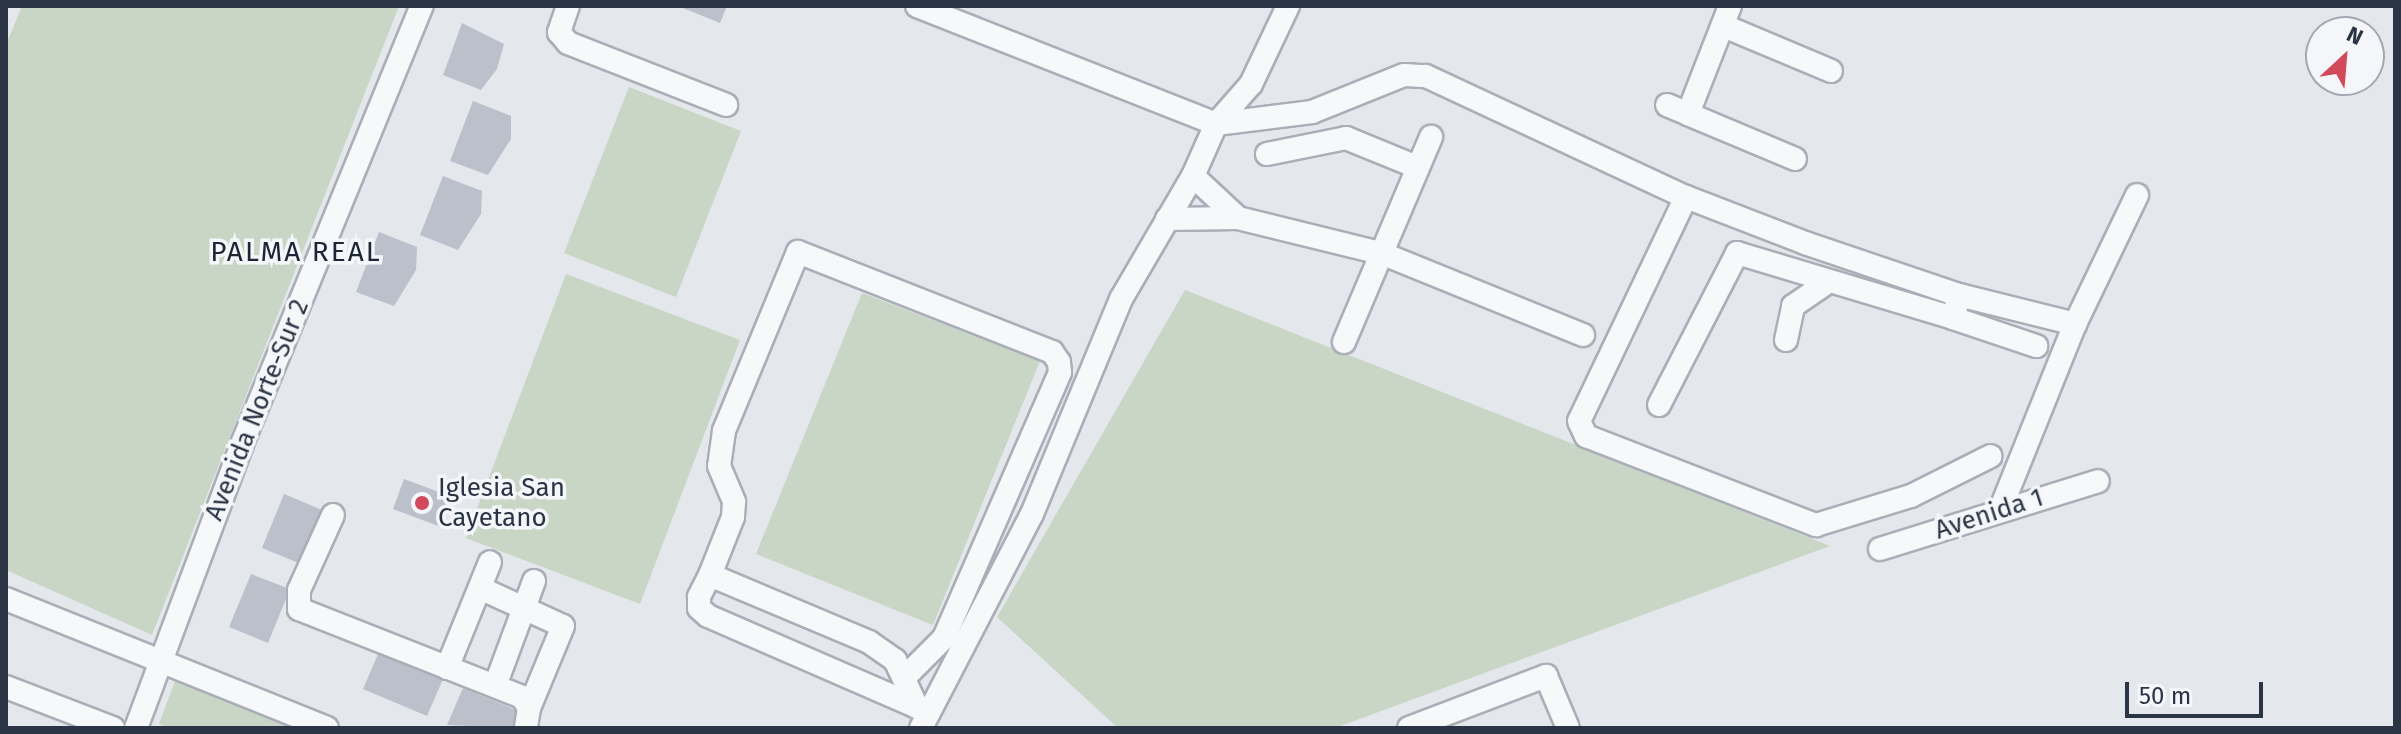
<!DOCTYPE html>
<style>
body{margin:0}
#map{position:relative;width:2401px;height:734px;overflow:hidden;background:#e4e7ec;font-family:"Fira Sans",sans-serif}
div>[style]{position:absolute}
.green>*{inset:0;background:#c9d6c5}
.building>*{inset:0;background:#bbc0ca}
.roads{filter:drop-shadow(2px 0 #a9aeb7) drop-shadow(-2px 0 #a9aeb7) drop-shadow(0 2px #a9aeb7) drop-shadow(0 -2px #a9aeb7)}
.minor>*{height:22px;margin:-11px;padding:0 11px;transform-origin:11px;border-radius:11px;background:#f7f8fa}
.dots>*{width:22px;height:22px;translate:-50% -50%;box-sizing:border-box;border:4px solid #f4f6f9;border-radius:50%}
span{translate:-50% -50%;white-space:nowrap;text-align:center;line-height:1.15;-webkit-text-stroke:7px #f4f6f9;paint-order:stroke}
.street-label{font-size:26px;color:#2b3445}
.poi-label{font-size:26px;color:#2b3445}
.left{translate:0 -50%;text-align:left}
.neighbourhood-label{font-size:28px;color:#1d2536;letter-spacing:2px}
.frame{position:absolute;inset:0;border:8px solid #2b3445;pointer-events:none}
.north{position:absolute;left:2305px;top:16px;width:80px;height:80px;box-sizing:border-box;background:#f4f6f9;border:2px solid #a4a8b1;border-radius:50%;rotate:26deg;font-size:22px;font-weight:700;line-height:32px;text-align:center;color:#2b3445}
.north::after{content:'';display:block;margin:auto;width:28px;height:36px;background:#d1495b;clip-path:polygon(50% 0,100% 100%,50% 72%,0 100%)}
.scale{position:absolute;left:2125px;top:682px;width:138px;height:36px;box-sizing:border-box;border:4px solid #2b3445;border-top:0;padding-left:10px;font-size:24px;line-height:28px;white-space:nowrap;color:#2b3445;-webkit-text-stroke:6px #f4f6f9;paint-order:stroke}
</style>
<div id="map">
<div class="green">
<i style="clip-path:polygon(22px 6px,399px 6px,152px 635px,6px 570px,6px 45px)"></i>
<i style="clip-path:polygon(629px 87px,741px 131px,676px 297px,564px 253px)"></i>
<i style="clip-path:polygon(566px 274px,740px 340px,640px 604px,466px 538px)"></i>
<i style="clip-path:polygon(1185px 290px,1830px 546px,1335px 728px,1118px 728px,997px 617px)"></i>
<i style="clip-path:polygon(862px 293px,1040px 361px,933px 625px,756px 554px)"></i>
<i style="clip-path:polygon(175px 681px,291px 728px,169px 728px,159px 724px)"></i>
</div>
<div class="building">
<i style="clip-path:polygon(678px 6px,727px 6px,720px 23px)"></i>
<i style="clip-path:polygon(462px 23px,504px 44px,497px 69px,481px 90px,443px 75px)"></i>
<i style="clip-path:polygon(473px 101px,511px 116px,511px 139px,488px 175px,450px 161px)"></i>
<i style="clip-path:polygon(443px 176px,482px 191px,481px 214px,458px 250px,420px 235px)"></i>
<i style="clip-path:polygon(379px 232px,417px 247px,416px 270px,394px 306px,356px 292px)"></i>
<i style="clip-path:polygon(404px 479px,452px 497px,441px 527px,393px 509px)"></i>
<i style="clip-path:polygon(284px 494px,322px 510px,301px 564px,262px 548px)"></i>
<i style="clip-path:polygon(251px 574px,290px 589px,268px 643px,229px 627px)"></i>
<i style="clip-path:polygon(379px 652px,443px 679px,427px 716px,363px 689px)"></i>
<i style="clip-path:polygon(463px 688px,523px 713px,516px 728px,447px 725px)"></i>
</div>
<div class="roads">
<div class="minor">
<i style="left:568px;top:6px;width:28px;rotate:109deg"></i>
<i style="left:559px;top:32px;width:14px;rotate:51deg"></i>
<i style="left:568px;top:43px;width:170px;rotate:21.4deg"></i>
<i style="left:917px;top:6px;width:321px;rotate:21.5deg"></i>
<i style="left:1216px;top:124px;width:97px;rotate:-7.1deg"></i>
<i style="left:1312px;top:112px;width:99px;rotate:-21.9deg"></i>
<i style="left:1404px;top:75px;width:22px;rotate:3deg"></i>
<i style="left:1426px;top:76px;width:287px;rotate:25deg"></i>
<i style="left:1686px;top:197px;width:128px;rotate:21.1deg"></i>
<i style="left:1805px;top:243px;width:163px;rotate:18.7deg"></i>
<i style="left:1959px;top:295px;width:120px;rotate:14deg"></i>
<i style="left:2075px;top:324px;width:143px;rotate:-64.3deg"></i>
<i style="left:1730px;top:6px;width:116px;rotate:111.3deg"></i>
<i style="left:1688px;top:114px;width:116px;rotate:22.8deg"></i>
<i style="left:1724px;top:26px;width:116px;rotate:22.8deg"></i>
<i style="left:1667px;top:105px;width:23px;rotate:23deg"></i>
<i style="left:1267px;top:154px;width:81px;rotate:-11.4deg"></i>
<i style="left:1346px;top:138px;width:77px;rotate:22.2deg"></i>
<i style="left:1193px;top:176px;width:62px;rotate:43deg"></i>
<i style="left:1686px;top:197px;width:248px;rotate:115.5deg"></i>
<i style="left:1579px;top:421px;width:17px;rotate:65deg"></i>
<i style="left:1586px;top:436px;width:247px;rotate:21.2deg"></i>
<i style="left:1816px;top:525px;width:99px;rotate:-17deg"></i>
<i style="left:1911px;top:496px;width:89px;rotate:-26.6deg"></i>
<i style="left:1167px;top:219px;width:71px;rotate:-0.8deg"></i>
<i style="left:1238px;top:218px;width:147px;rotate:13.8deg"></i>
<i style="left:1381px;top:253px;width:218px;rotate:22.1deg"></i>
<i style="left:1953px;top:318px;width:88px;rotate:18.6deg"></i>
<i style="left:1786px;top:340px;width:35px;rotate:-78deg"></i>
<i style="left:1793px;top:306px;width:42px;rotate:-34.4deg"></i>
<i style="left:1344px;top:342px;width:223px;rotate:-67deg"></i>
<i style="left:1659px;top:405px;width:171px;rotate:-62.8deg"></i>
<i style="left:1737px;top:253px;width:226px;rotate:16.7deg"></i>
<i style="left:1953px;top:318px;width:24px;rotate:-75deg"></i>
<i style="left:2001px;top:508px;width:198px;rotate:-68.1deg"></i>
<i style="left:333px;top:515px;width:82px;rotate:114.4deg"></i>
<i style="left:299px;top:590px;width:19px;rotate:90deg"></i>
<i style="left:299px;top:609px;width:240px;rotate:21.5deg"></i>
<i style="left:522px;top:697px;width:13px;rotate:58deg"></i>
<i style="left:529px;top:708px;width:20px;rotate:99deg"></i>
<i style="left:1880px;top:549px;width:228px;rotate:-17.3deg"></i>
<i style="left:710px;top:575px;width:25px;rotate:117deg"></i>
<i style="left:699px;top:597px;width:11px;rotate:90deg"></i>
<i style="left:699px;top:608px;width:12px;rotate:42deg"></i>
<i style="left:708px;top:616px;width:228px;rotate:23.5deg"></i>
<i style="left:480px;top:588px;width:91px;rotate:24.6deg"></i>
<i style="left:563px;top:626px;width:89px;rotate:112.5deg"></i>
<i style="left:6px;top:599px;width:346px;rotate:21.9deg"></i>
<i style="left:447px;top:668px;width:114px;rotate:-67.9deg"></i>
<i style="left:906px;top:676px;width:54px;rotate:-45deg"></i>
<i style="left:944px;top:638px;width:290px;rotate:-66.4deg"></i>
<i style="left:1060px;top:372px;width:10px;rotate:-96deg"></i>
<i style="left:1059px;top:362px;width:12px;rotate:-125deg"></i>
<i style="left:1052px;top:352px;width:273px;rotate:-158.5deg"></i>
<i style="left:798px;top:252px;width:194px;rotate:112.5deg"></i>
<i style="left:724px;top:431px;width:35px;rotate:98deg"></i>
<i style="left:719px;top:466px;width:39px;rotate:67deg"></i>
<i style="left:734px;top:502px;width:15px;rotate:94deg"></i>
<i style="left:733px;top:517px;width:62px;rotate:111.6deg"></i>
<i style="left:710px;top:575px;width:173px;rotate:22.8deg"></i>
<i style="left:869px;top:642px;width:32px;rotate:35deg"></i>
<i style="left:895px;top:660px;width:52px;rotate:64.9deg"></i>
<i style="left:917px;top:707px;width:13px;rotate:27deg"></i>
<i style="left:495px;top:686px;width:112px;rotate:-69.6deg"></i>
<i style="left:6px;top:687px;width:115px;rotate:21deg"></i>
<i style="left:136px;top:728px;width:303px;rotate:-69.5deg"></i>
<i style="left:242px;top:444px;width:474px;rotate:-67.7deg"></i>
<i style="left:921px;top:728px;width:241px;rotate:-62.6deg"></i>
<i style="left:1032px;top:514px;width:233px;rotate:-67.5deg"></i>
<i style="left:1121px;top:299px;width:143px;rotate:-59.7deg"></i>
<i style="left:1193px;top:176px;width:57px;rotate:-66.1deg"></i>
<i style="left:1216px;top:124px;width:53px;rotate:-48.8deg"></i>
<i style="left:1251px;top:84px;width:86px;rotate:-64.6deg"></i>
<i style="left:1409px;top:728px;width:147px;rotate:-20.8deg"></i>
<i style="left:1546px;top:676px;width:56px;rotate:67.1deg"></i>
</div>
</div>
<div class="dots">
<i style="left:422px;top:503px;background:#d1495b"></i>
</div>
<div class="street-label">
<span style="left:257px;top:410px;rotate:-68deg">Avenida Norte-Sur 2</span>
<span style="left:1989px;top:514px;rotate:-18deg">Avenida 1</span>
</div>
<div class="poi-label">
<span class="left" style="left:438px;top:503px">Iglesia San<br>Cayetano</span>
</div>
<div class="neighbourhood-label">
<span style="left:296px;top:252px">PALMA REAL</span>
</div>
<div class="frame"></div>
<div class="north">N</div>
<div class="scale">50 m</div>
</div>
